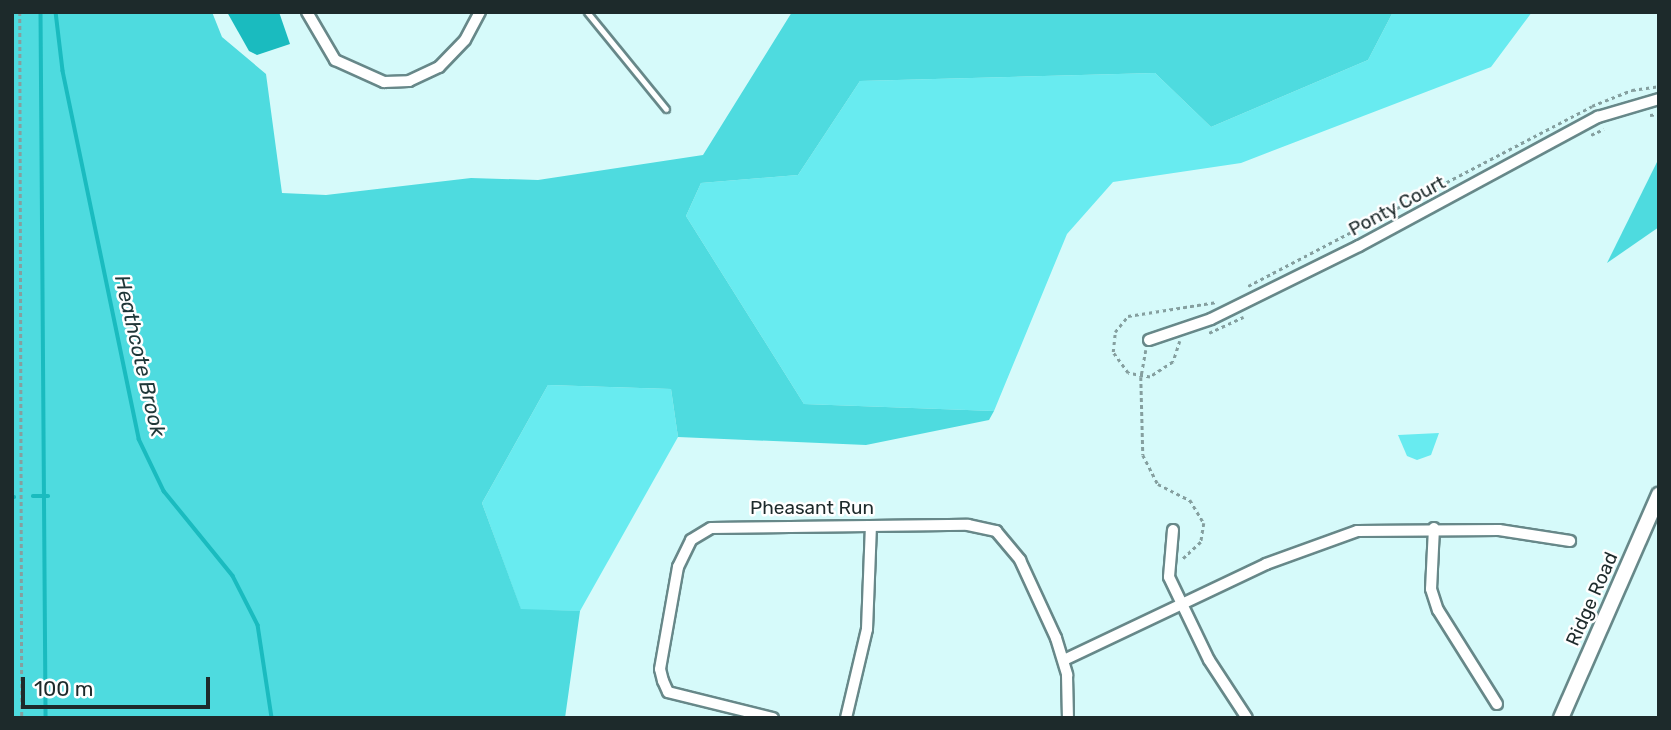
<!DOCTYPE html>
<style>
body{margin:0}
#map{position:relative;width:1671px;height:730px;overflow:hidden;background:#d6fafa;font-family:Rubik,sans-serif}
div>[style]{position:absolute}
.green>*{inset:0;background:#68ebf0}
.forest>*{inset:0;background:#4edbdf}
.water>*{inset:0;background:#1abbbf}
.stream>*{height:3.5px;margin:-1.75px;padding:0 1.75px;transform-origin:1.75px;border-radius:1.75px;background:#1abbbf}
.path>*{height:2.5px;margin-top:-1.25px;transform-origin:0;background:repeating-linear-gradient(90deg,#859f9f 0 3.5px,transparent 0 7px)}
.roads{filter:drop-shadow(2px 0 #678889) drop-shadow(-2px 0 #678889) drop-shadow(0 2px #678889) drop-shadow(0 -2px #678889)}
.service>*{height:5px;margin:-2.5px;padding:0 2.5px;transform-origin:2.5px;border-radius:2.5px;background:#fff}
.minor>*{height:10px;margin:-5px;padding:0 5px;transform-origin:5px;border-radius:5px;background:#fff}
.tertiary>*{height:14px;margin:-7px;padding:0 7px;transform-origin:7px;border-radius:7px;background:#fff}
span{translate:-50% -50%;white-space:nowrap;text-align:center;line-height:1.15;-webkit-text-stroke:5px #fff;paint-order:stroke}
.street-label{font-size:19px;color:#1d2a2b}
.water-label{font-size:21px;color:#1f3738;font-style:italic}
.frame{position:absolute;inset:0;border:14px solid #1d2a2b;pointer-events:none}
.scale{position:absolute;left:21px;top:677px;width:189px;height:32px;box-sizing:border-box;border:4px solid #1d2a2b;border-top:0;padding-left:9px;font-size:21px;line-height:24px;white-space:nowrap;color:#1d2a2b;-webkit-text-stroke:5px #fff;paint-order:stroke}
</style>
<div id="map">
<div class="green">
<i style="clip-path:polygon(1393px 12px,1532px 12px,1491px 67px,1241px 163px,1113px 182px,1067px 234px,994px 411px,804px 404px,686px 216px,701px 183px,798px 175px,860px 81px,1155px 73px,1211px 127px,1368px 60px)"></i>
<i style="clip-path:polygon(548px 385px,671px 389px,678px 437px,580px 611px,521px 610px,482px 503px)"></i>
<i style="clip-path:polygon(1439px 433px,1431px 455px,1417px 460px,1407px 456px,1398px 435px)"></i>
</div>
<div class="forest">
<i style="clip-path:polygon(12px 12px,212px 12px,222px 37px,266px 74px,282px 193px,326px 195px,471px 178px,538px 180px,703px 155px,792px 12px,1393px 12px,1368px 60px,1211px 127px,1155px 73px,860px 81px,798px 175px,701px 183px,686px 216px,804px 404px,994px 411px,989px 420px,866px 445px,678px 437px,671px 389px,548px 385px,482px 503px,521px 609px,580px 611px,565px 718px,12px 718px)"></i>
<i style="clip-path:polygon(1659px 158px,1659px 227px,1607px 263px)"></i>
</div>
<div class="water">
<i style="clip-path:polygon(227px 12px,279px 12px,290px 44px,257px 55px,249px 51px)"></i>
</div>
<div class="stream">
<i style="left:41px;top:12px;width:706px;rotate:89.59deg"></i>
<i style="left:56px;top:12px;width:59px;rotate:83.2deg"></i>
<i style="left:63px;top:71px;width:376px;rotate:78.3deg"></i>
<i style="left:139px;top:439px;width:58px;rotate:64.3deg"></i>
<i style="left:164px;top:491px;width:109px;rotate:50.9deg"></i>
<i style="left:233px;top:576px;width:55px;rotate:63deg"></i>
<i style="left:258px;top:625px;width:94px;rotate:81.4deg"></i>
<i style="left:33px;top:496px;width:15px"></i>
<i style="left:12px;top:497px;width:2px"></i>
</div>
<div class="path">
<i style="left:20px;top:12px;width:706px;rotate:89.84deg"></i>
<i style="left:1650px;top:115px;width:9px;rotate:-6deg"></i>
<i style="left:1591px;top:135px;width:14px;rotate:-25deg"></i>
<i style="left:1248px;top:286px;width:388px;rotate:-27.6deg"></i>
<i style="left:1592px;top:106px;width:43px;rotate:-21.8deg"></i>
<i style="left:1632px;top:90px;width:27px;rotate:-8deg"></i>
<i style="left:1209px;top:333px;width:38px;rotate:-25deg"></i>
<i style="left:1180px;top:341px;width:22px;rotate:108deg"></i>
<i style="left:1173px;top:362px;width:27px;rotate:147deg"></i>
<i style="left:1150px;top:377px;width:22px;rotate:-170deg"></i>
<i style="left:1128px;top:373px;width:26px;rotate:-126deg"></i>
<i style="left:1113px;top:352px;width:20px;rotate:-84deg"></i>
<i style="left:1115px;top:332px;width:21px;rotate:-51deg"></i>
<i style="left:1128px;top:316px;width:90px;rotate:-8.9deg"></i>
<i style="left:1146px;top:350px;width:27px;rotate:100deg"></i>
<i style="left:1141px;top:377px;width:78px;rotate:88.5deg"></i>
<i style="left:1143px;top:455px;width:33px;rotate:63deg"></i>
<i style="left:1158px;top:484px;width:36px;rotate:27deg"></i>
<i style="left:1190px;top:500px;width:27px;rotate:59deg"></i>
<i style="left:1204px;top:523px;width:19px;rotate:99deg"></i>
<i style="left:1201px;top:542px;width:26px;rotate:137deg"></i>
</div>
<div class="roads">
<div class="service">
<i style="left:587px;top:12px;width:125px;rotate:50.8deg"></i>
</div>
<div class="minor">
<i style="left:307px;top:12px;width:56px;rotate:59.7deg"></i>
<i style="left:335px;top:60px;width:54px;rotate:24.2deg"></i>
<i style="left:384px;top:82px;width:25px;rotate:-2deg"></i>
<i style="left:409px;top:81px;width:33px;rotate:-25deg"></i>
<i style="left:439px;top:67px;width:37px;rotate:-46deg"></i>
<i style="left:465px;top:40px;width:32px;rotate:-62deg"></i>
<i style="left:1149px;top:340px;width:65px;rotate:-18.7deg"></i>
<i style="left:1211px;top:319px;width:165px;rotate:-26.3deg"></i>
<i style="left:1359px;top:246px;width:272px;rotate:-28.4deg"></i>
<i style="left:1598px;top:117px;width:64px;rotate:-16.4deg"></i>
<i style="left:1434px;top:528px;width:61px;rotate:92.8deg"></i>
<i style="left:1431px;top:589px;width:22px;rotate:72deg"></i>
<i style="left:1438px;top:610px;width:111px;rotate:57.9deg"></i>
<i style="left:1173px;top:530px;width:47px;rotate:94.9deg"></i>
<i style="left:1169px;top:577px;width:92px;rotate:64.3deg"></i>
<i style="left:1209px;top:660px;width:69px;rotate:56.8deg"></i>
<i style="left:1064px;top:660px;width:224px;rotate:-25.4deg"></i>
<i style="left:1266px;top:564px;width:97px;rotate:-19.9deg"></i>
<i style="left:1357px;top:531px;width:142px;rotate:-0.4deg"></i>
<i style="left:1499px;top:530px;width:72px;rotate:8.8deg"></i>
<i style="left:773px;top:718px;width:108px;rotate:-166.1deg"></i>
<i style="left:668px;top:692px;width:12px;rotate:-114deg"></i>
<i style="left:663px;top:681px;width:12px;rotate:-104deg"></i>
<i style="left:660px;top:669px;width:104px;rotate:-80deg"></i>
<i style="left:678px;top:567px;width:30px;rotate:-64deg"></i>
<i style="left:691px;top:540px;width:23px;rotate:-31deg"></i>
<i style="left:711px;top:528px;width:257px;rotate:-0.7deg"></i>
<i style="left:968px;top:525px;width:29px;rotate:12deg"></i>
<i style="left:996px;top:531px;width:38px;rotate:50deg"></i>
<i style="left:1020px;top:560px;width:86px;rotate:65.2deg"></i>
<i style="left:1056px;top:638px;width:39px;rotate:73deg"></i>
<i style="left:1067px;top:675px;width:43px;rotate:88.7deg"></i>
<i style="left:846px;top:718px;width:91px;rotate:-76.7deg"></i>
<i style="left:867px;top:629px;width:103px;rotate:-87.8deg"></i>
</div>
<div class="tertiary">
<i style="left:1561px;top:718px;width:244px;rotate:-66.3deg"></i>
</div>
</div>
<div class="street-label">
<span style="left:1397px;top:206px;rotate:-28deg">Ponty Court</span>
<span style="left:812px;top:508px">Pheasant Run</span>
<span style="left:1592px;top:599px;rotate:-66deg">Ridge Road</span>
</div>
<div class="water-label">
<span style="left:140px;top:356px;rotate:77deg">Heathcote Brook</span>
</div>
<div class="frame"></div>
<div class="scale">100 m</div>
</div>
